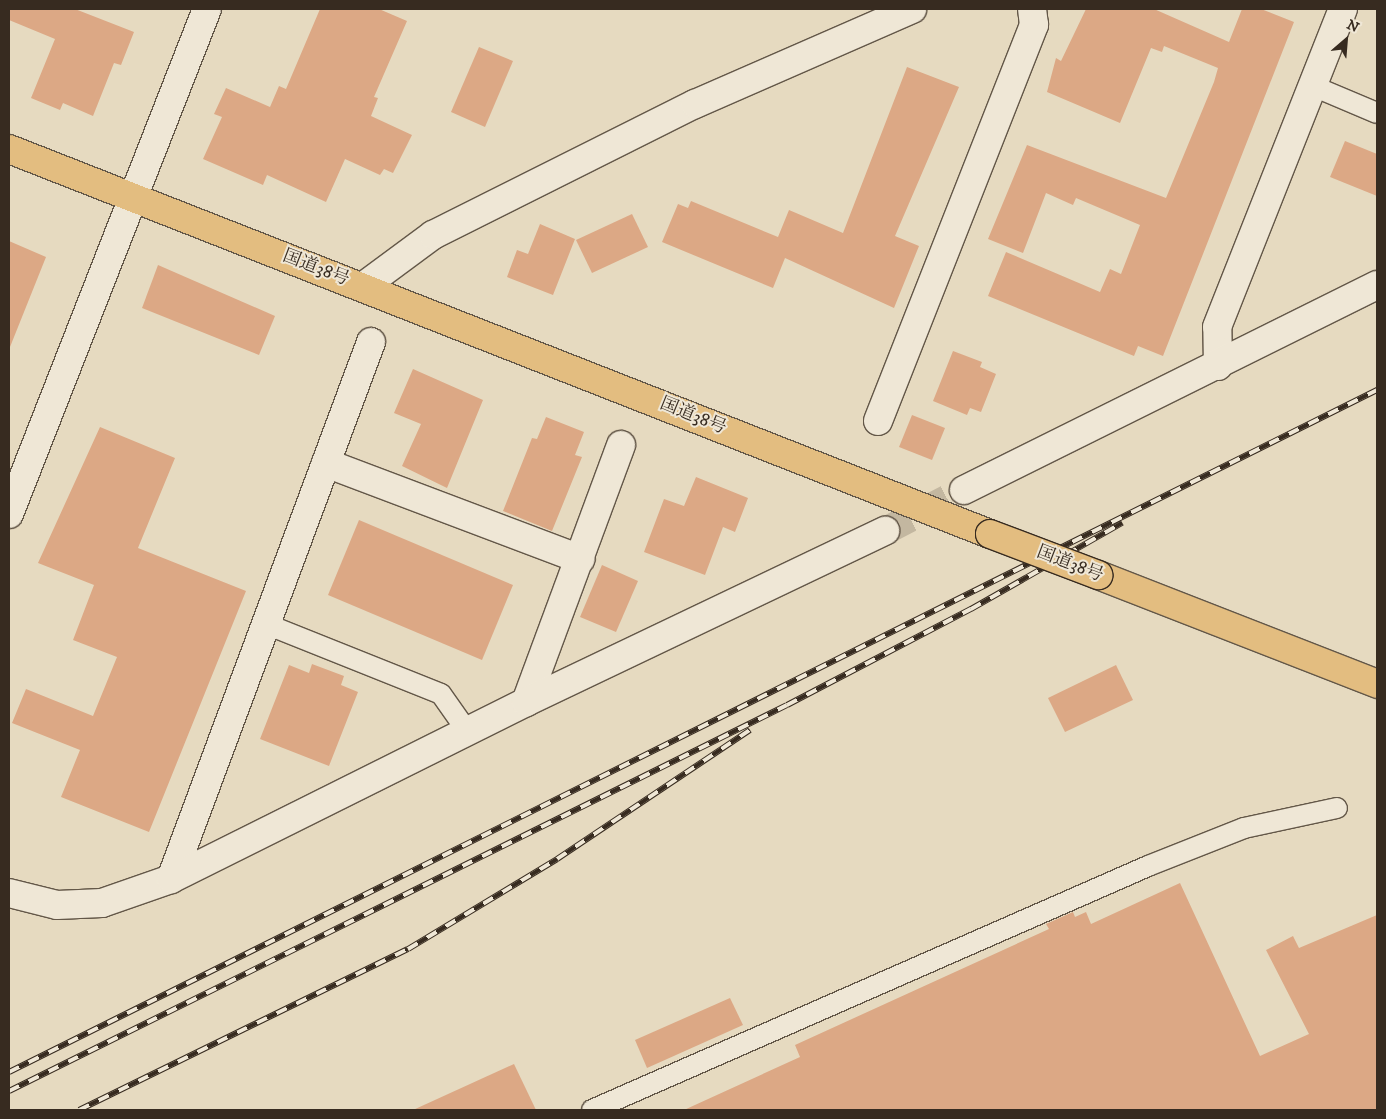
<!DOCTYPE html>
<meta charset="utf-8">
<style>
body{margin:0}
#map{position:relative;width:1386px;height:1119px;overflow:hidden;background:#e6dac0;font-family:"IM FELL DW Pica","Noto Serif JP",serif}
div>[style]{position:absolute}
.building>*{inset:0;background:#dca885}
.street-tunnel>*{height:28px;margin-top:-14px;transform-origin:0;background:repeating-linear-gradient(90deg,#c3b7a0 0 28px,transparent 0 42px)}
.roads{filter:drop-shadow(1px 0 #635748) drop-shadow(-1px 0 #635748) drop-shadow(0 1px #635748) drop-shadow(0 -1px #635748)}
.lane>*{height:20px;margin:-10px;padding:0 10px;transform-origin:10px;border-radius:10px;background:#efe7d6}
.street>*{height:28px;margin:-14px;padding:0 14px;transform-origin:14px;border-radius:14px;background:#efe7d6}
.highway>*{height:28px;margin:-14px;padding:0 14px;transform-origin:14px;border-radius:14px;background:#e3bd80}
.rail>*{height:5.5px;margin-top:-2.75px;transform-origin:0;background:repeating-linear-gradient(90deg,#efe7d6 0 11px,#372b20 0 22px);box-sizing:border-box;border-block:1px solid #372b20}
.bridges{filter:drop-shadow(1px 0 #372b20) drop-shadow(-1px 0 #372b20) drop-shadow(0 1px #372b20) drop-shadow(0 -1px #372b20)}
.highway-bridge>*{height:28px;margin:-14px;padding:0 14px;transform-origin:14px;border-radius:14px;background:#e3bd80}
span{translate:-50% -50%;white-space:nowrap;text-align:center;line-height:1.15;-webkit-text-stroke:4px #efe7d6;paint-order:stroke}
.street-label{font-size:18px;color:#372b20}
.frame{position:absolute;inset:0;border:10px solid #372b20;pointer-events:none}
.north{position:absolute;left:1321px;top:15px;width:50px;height:50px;-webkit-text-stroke:4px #efe7d6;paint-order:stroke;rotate:27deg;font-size:14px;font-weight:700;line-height:20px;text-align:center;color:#372b20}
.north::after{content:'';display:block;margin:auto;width:18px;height:22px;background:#372b20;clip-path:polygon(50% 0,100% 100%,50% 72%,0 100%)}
</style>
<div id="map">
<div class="building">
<i style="clip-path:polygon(9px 9px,75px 9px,134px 32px,121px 65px,114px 63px,93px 116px,63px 103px,60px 110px,31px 98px,55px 39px,9px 20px)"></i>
<i style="clip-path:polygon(320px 9px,379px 9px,407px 21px,374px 97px,378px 98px,371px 116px,412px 135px,393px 173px,384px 169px,380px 175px,345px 159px,326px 202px,267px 175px,263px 185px,203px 159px,222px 117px,214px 114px,226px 88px,270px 107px,279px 86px,286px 89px)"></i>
<i style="clip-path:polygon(1086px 9px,1154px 9px,1229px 42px,1242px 9px,1261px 9px,1294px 22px,1163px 356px,1138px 346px,1134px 356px,988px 296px,1006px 252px,1100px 292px,1110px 269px,1121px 274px,1140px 225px,1076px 198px,1073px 205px,1046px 193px,1023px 253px,988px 239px,1027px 145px,1166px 198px,1214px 82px,1218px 68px,1164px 46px,1162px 52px,1151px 48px,1120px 123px,1047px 92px,1056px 58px,1061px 61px)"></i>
<i style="clip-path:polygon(479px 47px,513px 61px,485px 127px,451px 112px)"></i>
<i style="clip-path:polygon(907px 67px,959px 87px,895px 236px,919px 246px,894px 308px,785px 258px,773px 288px,662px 242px,678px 204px,688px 208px,691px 201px,778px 237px,789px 210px,843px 233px)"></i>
<i style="clip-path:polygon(1345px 141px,1377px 154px,1377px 196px,1330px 177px)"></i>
<i style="clip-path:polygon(632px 214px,648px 247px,592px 273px,576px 240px)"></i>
<i style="clip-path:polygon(540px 224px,575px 239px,553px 295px,507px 277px,517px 250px,528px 254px)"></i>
<i style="clip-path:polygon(9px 241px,46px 257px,10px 347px,9px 347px)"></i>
<i style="clip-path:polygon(158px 265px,275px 316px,259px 355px,142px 308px)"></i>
<i style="clip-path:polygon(953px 351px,982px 362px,980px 367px,996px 374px,981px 412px,970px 408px,967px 415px,933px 401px)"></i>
<i style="clip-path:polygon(413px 369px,483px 400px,447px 488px,402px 466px,421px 424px,394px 413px)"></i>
<i style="clip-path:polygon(912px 415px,945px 428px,932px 460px,899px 447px)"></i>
<i style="clip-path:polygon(546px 417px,584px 432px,575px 455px,582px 457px,552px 531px,503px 511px,532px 438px,537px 439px)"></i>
<i style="clip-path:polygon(100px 427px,175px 458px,138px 548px,246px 591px,149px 832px,61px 797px,80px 750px,12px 723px,26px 689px,93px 716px,117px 657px,73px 640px,94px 585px,38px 563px)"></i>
<i style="clip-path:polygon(696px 477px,748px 498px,735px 532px,723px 527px,705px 575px,644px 552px,664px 499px,684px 506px)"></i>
<i style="clip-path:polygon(359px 520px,513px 585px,482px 660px,328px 595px)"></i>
<i style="clip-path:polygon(602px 565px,638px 581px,616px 632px,580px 617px)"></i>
<i style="clip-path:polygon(312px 664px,344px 676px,341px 685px,358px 692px,329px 766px,260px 739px,289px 665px,309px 673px)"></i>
<i style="clip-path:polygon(1116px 665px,1133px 700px,1065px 732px,1048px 698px)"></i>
<i style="clip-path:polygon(1180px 883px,1260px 1056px,1309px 1034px,1266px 950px,1293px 936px,1299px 948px,1377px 915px,1377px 1110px,684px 1110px,800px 1057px,795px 1045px,1049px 929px,1046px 924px,1073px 912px,1075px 917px,1086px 912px,1091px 924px)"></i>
<i style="clip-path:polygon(730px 998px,743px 1025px,647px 1068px,635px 1040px)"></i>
<i style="clip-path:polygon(514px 1064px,536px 1110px,413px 1110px)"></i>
</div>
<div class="street-tunnel">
<i style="left:885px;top:531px;width:89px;rotate:-27.4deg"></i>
</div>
<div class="roads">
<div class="lane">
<i style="left:1313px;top:86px;width:69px;rotate:22.9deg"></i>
<i style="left:266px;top:624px;width:188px;rotate:21.8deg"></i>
<i style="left:441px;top:694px;width:45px;rotate:54.9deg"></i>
<i style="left:592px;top:1110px;width:607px;rotate:-23.69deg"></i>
<i style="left:1148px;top:866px;width:103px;rotate:-21.6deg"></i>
<i style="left:1244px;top:828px;width:95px;rotate:-12.1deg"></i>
</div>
<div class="street">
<i style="left:364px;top:286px;width:86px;rotate:-36.5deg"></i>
<i style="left:433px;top:235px;width:293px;rotate:-26.6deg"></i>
<i style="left:695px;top:104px;width:237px;rotate:-23.6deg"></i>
<i style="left:1218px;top:366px;width:39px;rotate:-91deg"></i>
<i style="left:1217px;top:327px;width:342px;rotate:-68.4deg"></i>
<i style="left:878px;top:421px;width:426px;rotate:-68.5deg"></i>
<i style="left:1034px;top:25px;width:16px;rotate:-97deg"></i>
<i style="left:326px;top:463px;width:272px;rotate:20.7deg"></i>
<i style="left:964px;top:490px;width:461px;rotate:-26.4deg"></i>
<i style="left:9px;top:514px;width:542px;rotate:-68.59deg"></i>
<i style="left:526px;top:702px;width:274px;rotate:-69.7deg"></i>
<i style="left:171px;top:879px;width:573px;rotate:-69.57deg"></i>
<i style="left:9px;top:893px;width:49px;rotate:14deg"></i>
<i style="left:57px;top:905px;width:45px;rotate:-2.5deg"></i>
<i style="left:102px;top:903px;width:73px;rotate:-19.2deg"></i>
<i style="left:171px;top:879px;width:397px;rotate:-26.5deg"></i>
<i style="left:526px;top:702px;width:398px;rotate:-25.5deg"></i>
</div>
<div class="highway">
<i style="left:9px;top:149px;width:1054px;rotate:21.43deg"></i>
<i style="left:1098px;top:575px;width:300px;rotate:21.3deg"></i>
</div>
</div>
<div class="rail">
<i style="left:9px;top:1072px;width:1529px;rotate:-26.5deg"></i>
<i style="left:9px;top:1091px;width:868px;rotate:-26.39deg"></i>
<i style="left:787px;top:705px;width:208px;rotate:-27.6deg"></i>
<i style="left:971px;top:609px;width:174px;rotate:-29.7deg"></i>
<i style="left:79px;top:1110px;width:366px;rotate:-26.1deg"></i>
<i style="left:408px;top:949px;width:174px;rotate:-31.1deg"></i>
<i style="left:557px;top:859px;width:232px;rotate:-33.8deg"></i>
</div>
<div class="bridges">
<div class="highway-bridge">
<i style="left:990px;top:534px;width:116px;rotate:20.8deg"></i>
</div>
</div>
<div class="street-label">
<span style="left:316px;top:268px;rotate:21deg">国道38号</span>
<span style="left:693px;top:416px;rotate:22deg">国道38号</span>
<span style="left:1070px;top:564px;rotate:21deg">国道38号</span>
</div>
<div class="frame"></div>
<div class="north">N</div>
</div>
